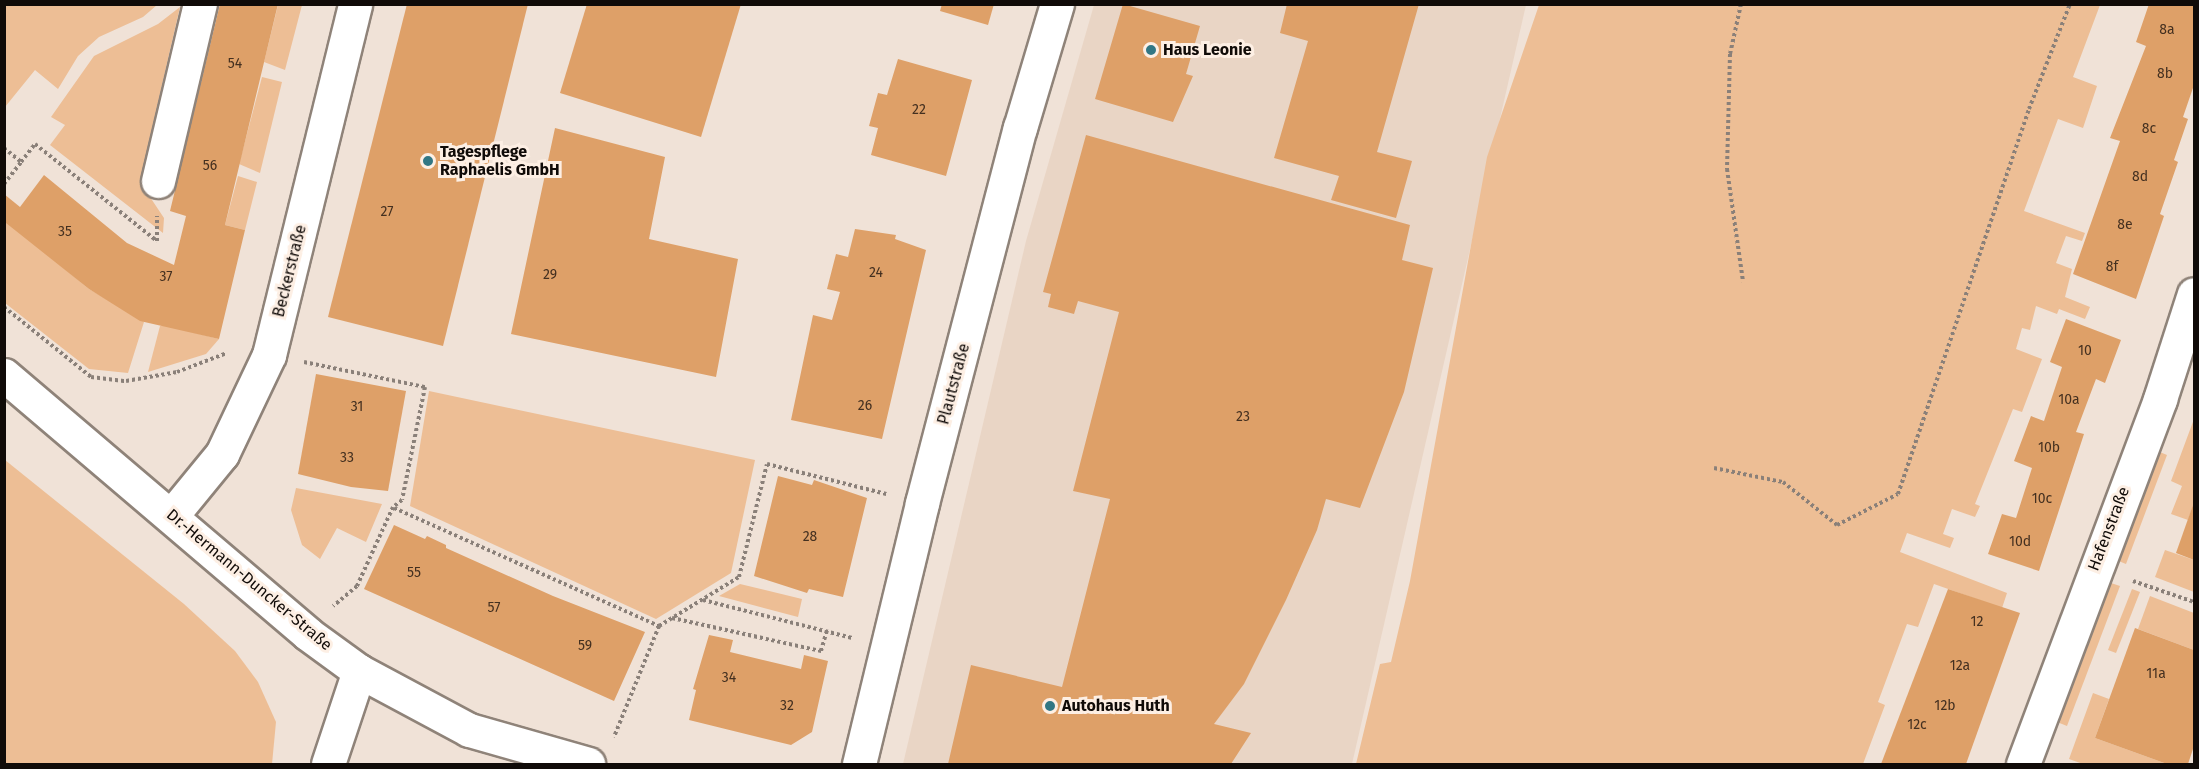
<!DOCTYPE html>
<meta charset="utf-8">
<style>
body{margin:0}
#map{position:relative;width:2199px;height:769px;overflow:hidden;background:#f0e2d7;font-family:"Fira Sans",sans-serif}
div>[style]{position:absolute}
.built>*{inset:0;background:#e9d5c5}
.green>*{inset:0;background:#edbe95}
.building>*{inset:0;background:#dea068}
.path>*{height:4px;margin-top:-2px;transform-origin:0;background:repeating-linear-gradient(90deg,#8a8079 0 3px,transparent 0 6px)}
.roads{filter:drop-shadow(2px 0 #8f8379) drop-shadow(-2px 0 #8f8379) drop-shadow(0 2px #8f8379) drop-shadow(0 -2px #8f8379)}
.minor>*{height:33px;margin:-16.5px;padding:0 16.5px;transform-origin:16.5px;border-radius:16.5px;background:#fff}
.secondary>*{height:33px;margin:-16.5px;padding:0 16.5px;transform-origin:16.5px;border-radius:16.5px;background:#fff}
.dots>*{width:16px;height:16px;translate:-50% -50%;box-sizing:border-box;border:3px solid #fdefe4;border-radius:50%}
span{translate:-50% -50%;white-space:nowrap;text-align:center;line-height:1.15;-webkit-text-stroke:6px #fdefe4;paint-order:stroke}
.number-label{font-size:14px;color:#443020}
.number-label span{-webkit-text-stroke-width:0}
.poi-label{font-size:16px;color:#100b08;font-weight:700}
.left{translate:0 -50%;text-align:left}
.street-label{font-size:16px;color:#100b08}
.frame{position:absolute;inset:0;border:6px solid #100b08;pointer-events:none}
</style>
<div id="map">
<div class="built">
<i style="clip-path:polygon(1094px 5px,1526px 5px,1352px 764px,903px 764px,1026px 241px)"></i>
</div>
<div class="green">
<i style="clip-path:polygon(5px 4px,157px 4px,157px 5px,143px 17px,99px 37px,78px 56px,58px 89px,35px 70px,5px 107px)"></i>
<i style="clip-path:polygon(278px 5px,302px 5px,285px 70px,264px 62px)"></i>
<i style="clip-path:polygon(1539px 5px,2100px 5px,2073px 77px,2097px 86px,2083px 128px,2058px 119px,2024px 211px,2085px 233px,2082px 241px,2066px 236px,2056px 263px,2072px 269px,2065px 297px,2090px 307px,2085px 319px,2059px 309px,2057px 314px,2036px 306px,2030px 330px,2022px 328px,2016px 349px,2042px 359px,2022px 412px,2013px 409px,1975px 504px,1980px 506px,1975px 517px,1952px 509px,1943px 534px,1954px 538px,1950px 548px,1907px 533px,1900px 552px,2007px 593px,2002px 608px,1934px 584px,1918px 627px,1907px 624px,1878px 702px,1885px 705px,1863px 764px,1356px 764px,1380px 664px,1391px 662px,1410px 581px,1487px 157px)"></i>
<i style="clip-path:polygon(180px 7px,142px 172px,148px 194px,164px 218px,163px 233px,50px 145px,65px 125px,51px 117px,94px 56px,158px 24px)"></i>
<i style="clip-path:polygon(262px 77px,282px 82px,260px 173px,239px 164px)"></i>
<i style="clip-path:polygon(238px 176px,257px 182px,245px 230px,225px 225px)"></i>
<i style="clip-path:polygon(4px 219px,89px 289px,141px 319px,144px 322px,128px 373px,89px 369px,5px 303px)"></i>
<i style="clip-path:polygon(164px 325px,219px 339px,206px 354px,148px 372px,160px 326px)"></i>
<i style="clip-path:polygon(429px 391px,755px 460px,731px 573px,656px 619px,410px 506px)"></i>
<i style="clip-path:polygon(2194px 419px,2194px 502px,2188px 520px,2171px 514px,2182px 486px,2171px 481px)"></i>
<i style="clip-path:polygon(2155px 450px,2167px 455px,2126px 564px,2116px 560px)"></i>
<i style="clip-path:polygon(5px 460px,184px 604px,235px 651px,258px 682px,276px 722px,272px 764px,5px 764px)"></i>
<i style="clip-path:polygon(296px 488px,382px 504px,366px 542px,337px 528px,320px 559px,302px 545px,291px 510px)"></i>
<i style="clip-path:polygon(2165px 550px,2194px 560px,2194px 592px,2155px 577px)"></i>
<i style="clip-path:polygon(2108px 582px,2120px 586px,2067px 726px,2057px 722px)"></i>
<i style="clip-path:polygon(740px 584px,802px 599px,798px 617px,719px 596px)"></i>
<i style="clip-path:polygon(2132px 589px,2140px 592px,2116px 653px,2108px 650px)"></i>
<i style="clip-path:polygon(2150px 596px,2194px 613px,2194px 650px,2138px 629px)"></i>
<i style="clip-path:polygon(2093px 693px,2109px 699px,2095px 738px,2167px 764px,2083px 764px,2069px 759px)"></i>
</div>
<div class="building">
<i style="clip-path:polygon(220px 4px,278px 4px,225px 225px,245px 230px,219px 339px,140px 321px,89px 289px,6px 223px,4px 194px,20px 207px,44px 175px,127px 243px,174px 265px,186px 216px,170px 211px)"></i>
<i style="clip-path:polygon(407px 4px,528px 4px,443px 346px,328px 317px)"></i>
<i style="clip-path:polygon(587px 4px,741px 4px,701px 137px,560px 93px)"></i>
<i style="clip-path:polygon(942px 4px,994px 4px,988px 25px,940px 11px)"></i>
<i style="clip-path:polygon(1123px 4px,1200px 26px,1186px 74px,1193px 76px,1173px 122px,1095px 99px)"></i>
<i style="clip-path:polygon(1287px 4px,1419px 4px,1377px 152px,1412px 161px,1396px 218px,1331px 200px,1339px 176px,1274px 158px,1308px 41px,1280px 33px)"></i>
<i style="clip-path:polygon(2149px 4px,2194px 4px,2194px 85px,2183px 117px,2188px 119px,2174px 160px,2178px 162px,2160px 214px,2164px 216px,2136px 299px,2073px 274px,2120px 141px,2110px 138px,2146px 46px,2136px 42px)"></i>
<i style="clip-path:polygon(898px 59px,972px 80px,946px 176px,871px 155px,878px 128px,869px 126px,878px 93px,887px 95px)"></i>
<i style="clip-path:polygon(555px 128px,665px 157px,649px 239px,738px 259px,716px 377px,511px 334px)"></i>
<i style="clip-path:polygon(1086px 135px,1410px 225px,1402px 260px,1433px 268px,1404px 392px,1360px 508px,1326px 499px,1317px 530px,1286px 600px,1244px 684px,1214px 724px,1251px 733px,1231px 764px,948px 764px,971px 665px,1062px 687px,1110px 499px,1073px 491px,1119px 312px,1078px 301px,1074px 314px,1048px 307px,1051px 294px,1043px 292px)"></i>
<i style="clip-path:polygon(855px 229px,896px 235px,895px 239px,926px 250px,882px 439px,791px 420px,813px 315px,832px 320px,840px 292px,827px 289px,836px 254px,848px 257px)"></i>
<i style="clip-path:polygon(2066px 319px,2121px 340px,2105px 383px,2096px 379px,2076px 432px,2084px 434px,2039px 571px,1988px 554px,2002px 514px,2016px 518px,2032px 468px,2014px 461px,2031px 416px,2044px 421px,2062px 367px,2050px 362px)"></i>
<i style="clip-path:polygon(316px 374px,406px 391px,388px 491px,351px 487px,298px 474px)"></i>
<i style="clip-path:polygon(778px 476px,812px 485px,814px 480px,867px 498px,843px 597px,809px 589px,807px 593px,754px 576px)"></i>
<i style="clip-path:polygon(2194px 502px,2194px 560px,2176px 553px)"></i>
<i style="clip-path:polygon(394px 525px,425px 539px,427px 536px,446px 545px,446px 548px,553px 596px,645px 632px,614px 701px,364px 589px)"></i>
<i style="clip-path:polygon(1948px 589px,2020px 613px,1966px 764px,1881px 764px)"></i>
<i style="clip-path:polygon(2135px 628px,2194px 650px,2194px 746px,2188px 764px,2167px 764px,2095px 738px)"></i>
<i style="clip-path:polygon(709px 635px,733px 640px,730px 652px,801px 669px,804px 655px,828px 661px,812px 732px,791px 745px,689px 720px,696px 690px,693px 689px)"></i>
</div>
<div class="path">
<i style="left:1741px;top:4px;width:51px;rotate:102.4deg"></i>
<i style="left:1730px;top:54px;width:115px;rotate:91.5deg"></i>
<i style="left:1727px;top:169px;width:114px;rotate:81.9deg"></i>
<i style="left:4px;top:148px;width:22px;rotate:39deg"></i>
<i style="left:21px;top:162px;width:23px;rotate:-52deg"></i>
<i style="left:35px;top:144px;width:156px;rotate:38.5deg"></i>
<i style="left:157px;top:241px;width:25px;rotate:-90deg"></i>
<i style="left:4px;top:184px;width:28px;rotate:-52deg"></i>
<i style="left:4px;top:307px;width:112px;rotate:38.8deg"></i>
<i style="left:91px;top:377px;width:35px;rotate:7deg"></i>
<i style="left:126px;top:381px;width:52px;rotate:-10deg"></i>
<i style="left:177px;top:372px;width:53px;rotate:-20.8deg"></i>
<i style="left:304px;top:362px;width:124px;rotate:11.7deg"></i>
<i style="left:425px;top:387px;width:115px;rotate:101.5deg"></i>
<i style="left:402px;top:500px;width:11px;rotate:142deg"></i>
<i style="left:393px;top:507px;width:87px;rotate:114.5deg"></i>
<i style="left:357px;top:586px;width:31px;rotate:140deg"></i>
<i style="left:1714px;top:468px;width:70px;rotate:11.5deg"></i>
<i style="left:1783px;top:482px;width:69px;rotate:38.5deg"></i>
<i style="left:1837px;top:525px;width:68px;rotate:-26.9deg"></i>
<i style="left:1898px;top:494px;width:407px;rotate:-71.2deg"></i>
<i style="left:2029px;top:109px;width:113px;rotate:-68.7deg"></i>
<i style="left:394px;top:508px;width:290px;rotate:24deg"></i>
<i style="left:659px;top:626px;width:120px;rotate:112.1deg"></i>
<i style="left:2133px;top:581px;width:65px;rotate:19deg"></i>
<i style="left:703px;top:600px;width:154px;rotate:14.3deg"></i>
<i style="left:672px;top:618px;width:153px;rotate:12.5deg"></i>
<i style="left:821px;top:651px;width:22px;rotate:-74deg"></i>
<i style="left:659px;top:626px;width:94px;rotate:-31.5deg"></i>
<i style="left:739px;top:577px;width:116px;rotate:-76.1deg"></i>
<i style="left:767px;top:464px;width:123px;rotate:14.1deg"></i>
</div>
<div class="roads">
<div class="minor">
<i style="left:158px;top:181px;width:182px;rotate:-76.7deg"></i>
<i style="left:4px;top:375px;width:399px;rotate:40.4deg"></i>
<i style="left:308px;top:634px;width:63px;rotate:36deg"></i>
<i style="left:359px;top:671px;width:125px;rotate:28.2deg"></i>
<i style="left:469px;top:730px;width:124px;rotate:15.9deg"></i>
<i style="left:172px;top:515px;width:79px;rotate:-50.7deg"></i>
<i style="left:222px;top:454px;width:110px;rotate:-64.6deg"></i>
<i style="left:269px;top:355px;width:361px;rotate:-76.2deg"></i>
<i style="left:328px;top:764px;width:98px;rotate:-71.6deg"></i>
<i style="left:2023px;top:764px;width:390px;rotate:-69.4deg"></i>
<i style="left:2160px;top:399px;width:110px;rotate:-72.1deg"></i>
</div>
<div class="secondary">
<i style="left:859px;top:764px;width:268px;rotate:-76.4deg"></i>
<i style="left:922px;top:503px;width:388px;rotate:-75.4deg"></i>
<i style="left:1020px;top:128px;width:129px;rotate:-73.4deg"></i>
</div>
</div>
<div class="dots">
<i style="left:1151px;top:50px;background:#327784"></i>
<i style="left:428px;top:161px;background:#327784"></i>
<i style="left:1050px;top:706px;background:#327784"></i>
</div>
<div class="number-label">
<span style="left:2167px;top:30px">8a</span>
<span style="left:235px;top:64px">54</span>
<span style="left:2165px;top:74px">8b</span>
<span style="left:919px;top:110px">22</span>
<span style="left:2149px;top:129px">8c</span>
<span style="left:210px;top:166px">56</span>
<span style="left:2140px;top:177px">8d</span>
<span style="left:387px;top:212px">27</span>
<span style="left:2125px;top:225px">8e</span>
<span style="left:65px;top:232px">35</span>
<span style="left:2112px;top:267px">8f</span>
<span style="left:876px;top:273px">24</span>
<span style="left:550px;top:275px">29</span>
<span style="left:166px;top:277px">37</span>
<span style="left:2085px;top:351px">10</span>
<span style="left:2069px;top:400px">10a</span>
<span style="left:865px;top:406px">26</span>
<span style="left:357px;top:407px">31</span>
<span style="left:1243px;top:417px">23</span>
<span style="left:2049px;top:448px">10b</span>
<span style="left:347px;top:458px">33</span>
<span style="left:2042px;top:499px">10c</span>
<span style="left:810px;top:537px">28</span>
<span style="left:2020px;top:542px">10d</span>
<span style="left:414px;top:573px">55</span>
<span style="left:494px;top:608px">57</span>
<span style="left:1977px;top:622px">12</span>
<span style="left:585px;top:646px">59</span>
<span style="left:1960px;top:666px">12a</span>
<span style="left:2156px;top:674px">11a</span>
<span style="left:729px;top:678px">34</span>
<span style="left:787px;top:706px">32</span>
<span style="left:1945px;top:706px">12b</span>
<span style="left:1917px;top:725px">12c</span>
</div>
<div class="poi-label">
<span class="left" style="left:1163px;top:50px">Haus Leonie</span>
<span class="left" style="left:440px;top:161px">Tagespflege<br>Raphaelis GmbH</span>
<span class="left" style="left:1062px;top:706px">Autohaus Huth</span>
</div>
<div class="street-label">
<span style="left:290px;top:271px;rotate:-76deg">Beckerstraße</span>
<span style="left:954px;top:384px;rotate:-75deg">Plautstraße</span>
<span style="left:2109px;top:529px;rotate:-69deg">Hafenstraße</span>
<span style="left:249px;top:580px;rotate:40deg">Dr.-Hermann-Duncker-Straße</span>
</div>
<div class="frame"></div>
</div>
